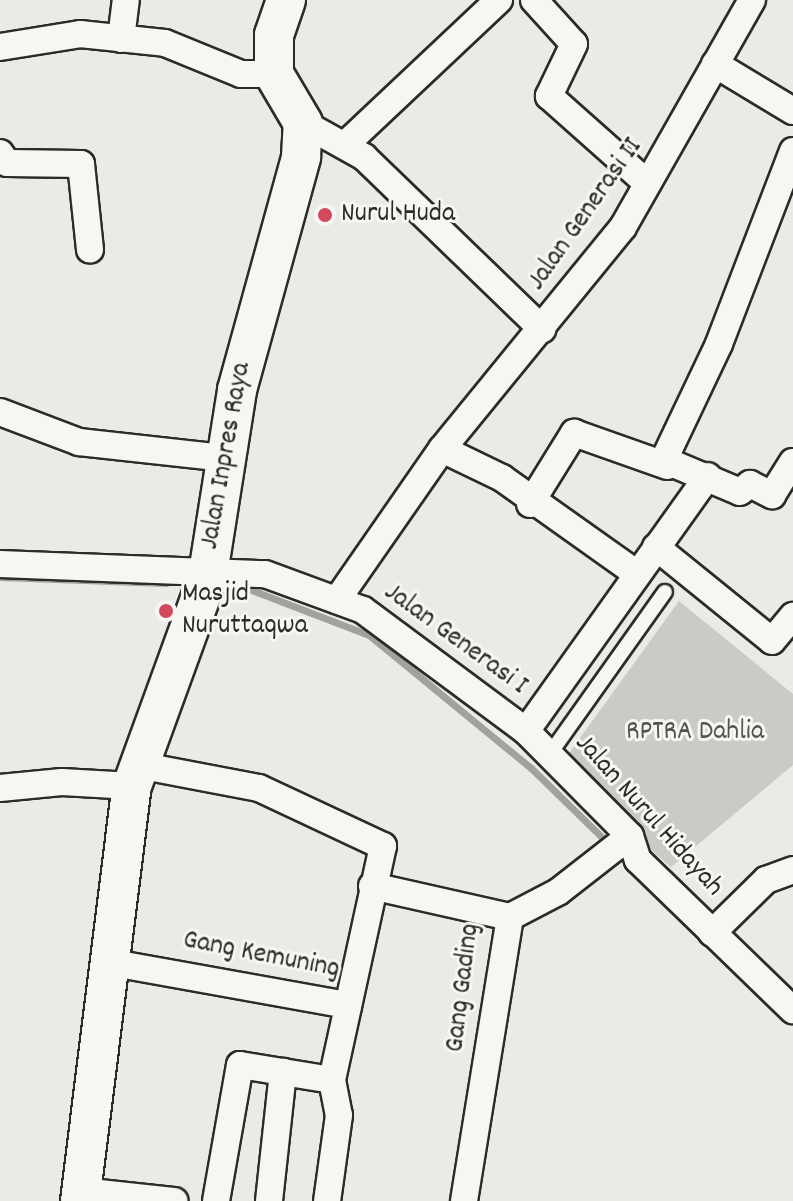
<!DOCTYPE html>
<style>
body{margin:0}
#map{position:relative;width:793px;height:1201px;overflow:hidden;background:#eaeae6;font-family:Dekko,sans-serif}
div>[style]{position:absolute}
.green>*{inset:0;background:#cacac7}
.stream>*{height:7px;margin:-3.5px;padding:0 3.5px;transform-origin:3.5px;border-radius:3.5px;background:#a1a19e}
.roads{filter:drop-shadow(2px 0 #2b2b2b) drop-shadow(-2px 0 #2b2b2b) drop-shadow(0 2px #2b2b2b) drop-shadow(0 -2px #2b2b2b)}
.lane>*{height:14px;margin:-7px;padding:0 7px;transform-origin:7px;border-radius:7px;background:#f6f6f2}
.street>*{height:26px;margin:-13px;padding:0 13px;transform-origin:13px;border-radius:13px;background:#f6f6f2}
.secondary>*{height:38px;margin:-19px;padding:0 19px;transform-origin:19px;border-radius:19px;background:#f6f6f2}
.dots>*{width:22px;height:22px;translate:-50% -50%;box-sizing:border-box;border:4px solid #f6f6f2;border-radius:50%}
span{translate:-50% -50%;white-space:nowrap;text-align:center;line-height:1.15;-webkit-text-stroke:6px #f6f6f2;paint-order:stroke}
.poi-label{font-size:28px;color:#2b2b2b}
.left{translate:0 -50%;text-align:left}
.street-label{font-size:28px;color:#2b2b2b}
.park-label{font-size:28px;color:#535352}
</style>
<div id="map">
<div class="green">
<i style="clip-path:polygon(679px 601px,793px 694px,793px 765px,671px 867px,557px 770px)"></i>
</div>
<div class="stream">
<i style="left:0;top:577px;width:166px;rotate:2.1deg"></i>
<i style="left:249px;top:589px;width:129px;rotate:21deg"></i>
<i style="left:369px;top:635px;width:210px;rotate:39.4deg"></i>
<i style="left:531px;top:768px;width:112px;rotate:44.3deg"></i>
</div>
<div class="roads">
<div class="lane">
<i style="left:549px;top:755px;width:200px;rotate:-54.6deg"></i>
</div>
<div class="street">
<i style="left:534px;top:0;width:59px;rotate:47.7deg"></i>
<i style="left:574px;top:44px;width:58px;rotate:115.7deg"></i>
<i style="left:549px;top:96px;width:131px;rotate:41.6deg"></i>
<i style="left:121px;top:39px;width:39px;rotate:-83deg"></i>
<i style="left:0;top:47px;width:81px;rotate:-9.2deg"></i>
<i style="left:80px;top:34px;width:85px;rotate:6deg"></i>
<i style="left:165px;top:43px;width:82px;rotate:22.2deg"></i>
<i style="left:241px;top:74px;width:33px"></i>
<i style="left:715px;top:64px;width:91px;rotate:31.1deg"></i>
<i style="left:303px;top:123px;width:70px;rotate:29.1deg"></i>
<i style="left:364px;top:157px;width:248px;rotate:44deg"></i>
<i style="left:347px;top:143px;width:209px;rotate:-43.3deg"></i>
<i style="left:793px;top:151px;width:207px;rotate:111deg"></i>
<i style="left:719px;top:344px;width:128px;rotate:115.4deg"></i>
<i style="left:664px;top:460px;width:82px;rotate:22.8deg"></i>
<i style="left:740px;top:492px;width:13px;rotate:-39deg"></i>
<i style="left:750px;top:484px;width:25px;rotate:27deg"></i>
<i style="left:772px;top:495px;width:39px;rotate:-58deg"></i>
<i style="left:0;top:153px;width:12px;rotate:55deg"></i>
<i style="left:7px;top:163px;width:74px;rotate:0.8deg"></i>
<i style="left:81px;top:164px;width:86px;rotate:84deg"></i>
<i style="left:0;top:412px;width:85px;rotate:20.8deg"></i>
<i style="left:79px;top:442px;width:145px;rotate:6.3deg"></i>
<i style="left:442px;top:449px;width:67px;rotate:25.8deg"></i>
<i style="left:502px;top:478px;width:166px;rotate:35.4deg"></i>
<i style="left:530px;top:504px;width:84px;rotate:-58.2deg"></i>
<i style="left:574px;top:433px;width:99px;rotate:19.5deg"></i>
<i style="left:656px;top:547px;width:149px;rotate:39deg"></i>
<i style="left:772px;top:641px;width:33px;rotate:-50deg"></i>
<i style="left:0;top:564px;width:265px;rotate:2.2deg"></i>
<i style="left:265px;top:574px;width:104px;rotate:20.2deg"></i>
<i style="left:363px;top:610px;width:203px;rotate:36.6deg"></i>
<i style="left:526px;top:731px;width:148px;rotate:45.3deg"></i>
<i style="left:630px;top:836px;width:25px;rotate:72deg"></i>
<i style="left:638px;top:860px;width:216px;rotate:44.1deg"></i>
<i style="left:337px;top:600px;width:184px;rotate:-55.2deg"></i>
<i style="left:442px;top:449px;width:286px;rotate:-50.8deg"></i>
<i style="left:623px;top:227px;width:261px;rotate:-60.4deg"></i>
<i style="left:526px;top:731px;width:313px;rotate:-54.5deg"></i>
<i style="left:138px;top:765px;width:123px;rotate:10.8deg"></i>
<i style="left:259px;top:788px;width:137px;rotate:25.1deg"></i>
<i style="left:383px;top:846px;width:239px;rotate:102.3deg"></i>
<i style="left:332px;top:1080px;width:36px;rotate:79deg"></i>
<i style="left:339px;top:1115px;width:87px;rotate:97.9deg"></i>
<i style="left:0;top:788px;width:62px;rotate:-5.5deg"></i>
<i style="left:62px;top:782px;width:70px;rotate:3.3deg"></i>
<i style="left:372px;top:886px;width:141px;rotate:12.7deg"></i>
<i style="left:510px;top:917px;width:54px;rotate:-27.5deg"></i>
<i style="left:558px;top:892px;width:91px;rotate:-37.9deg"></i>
<i style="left:712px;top:933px;width:76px;rotate:-44.5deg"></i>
<i style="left:766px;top:880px;width:29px;rotate:-20deg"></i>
<i style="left:108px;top:962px;width:244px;rotate:10.2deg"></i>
<i style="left:82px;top:1191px;width:93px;rotate:6.2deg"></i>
<i style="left:216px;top:1201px;width:138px;rotate:-80deg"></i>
<i style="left:240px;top:1065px;width:93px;rotate:9.3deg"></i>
<i style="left:269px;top:1201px;width:130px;rotate:-83.8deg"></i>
<i style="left:464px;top:1201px;width:288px;rotate:-80.8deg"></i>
</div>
<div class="secondary">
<i style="left:80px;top:1201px;width:418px;rotate:-82.9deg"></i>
<i style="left:132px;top:786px;width:219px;rotate:-70deg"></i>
<i style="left:207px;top:580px;width:192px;rotate:-81deg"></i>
<i style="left:237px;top:390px;width:242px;rotate:-74.6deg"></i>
<i style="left:301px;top:157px;width:34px;rotate:-87deg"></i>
<i style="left:303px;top:123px;width:57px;rotate:-120.6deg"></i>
<i style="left:274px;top:74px;width:39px;rotate:-90deg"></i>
<i style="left:274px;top:35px;width:37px;rotate:-71deg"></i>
</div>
</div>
<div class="dots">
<i style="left:325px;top:215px;background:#d1495b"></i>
<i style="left:166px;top:611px;background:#d1495b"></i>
</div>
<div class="poi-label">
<span class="left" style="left:341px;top:215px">Nurul Huda</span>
<span class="left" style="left:182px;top:611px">Masjid<br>Nuruttaqwa</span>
</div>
<div class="street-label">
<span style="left:586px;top:215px;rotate:-55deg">Jalan Generasi II</span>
<span style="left:227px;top:456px;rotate:-80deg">Jalan Inpres Raya</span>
<span style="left:455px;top:640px;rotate:36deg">Jalan Generasi I</span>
<span style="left:648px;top:816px;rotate:48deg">Jalan Nurul Hidayah</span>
<span style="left:261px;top:956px;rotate:11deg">Gang Kemuning</span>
<span style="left:464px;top:988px;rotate:-83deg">Gang Gading</span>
</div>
<div class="park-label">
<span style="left:695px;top:733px">RPTRA Dahlia</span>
</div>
</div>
